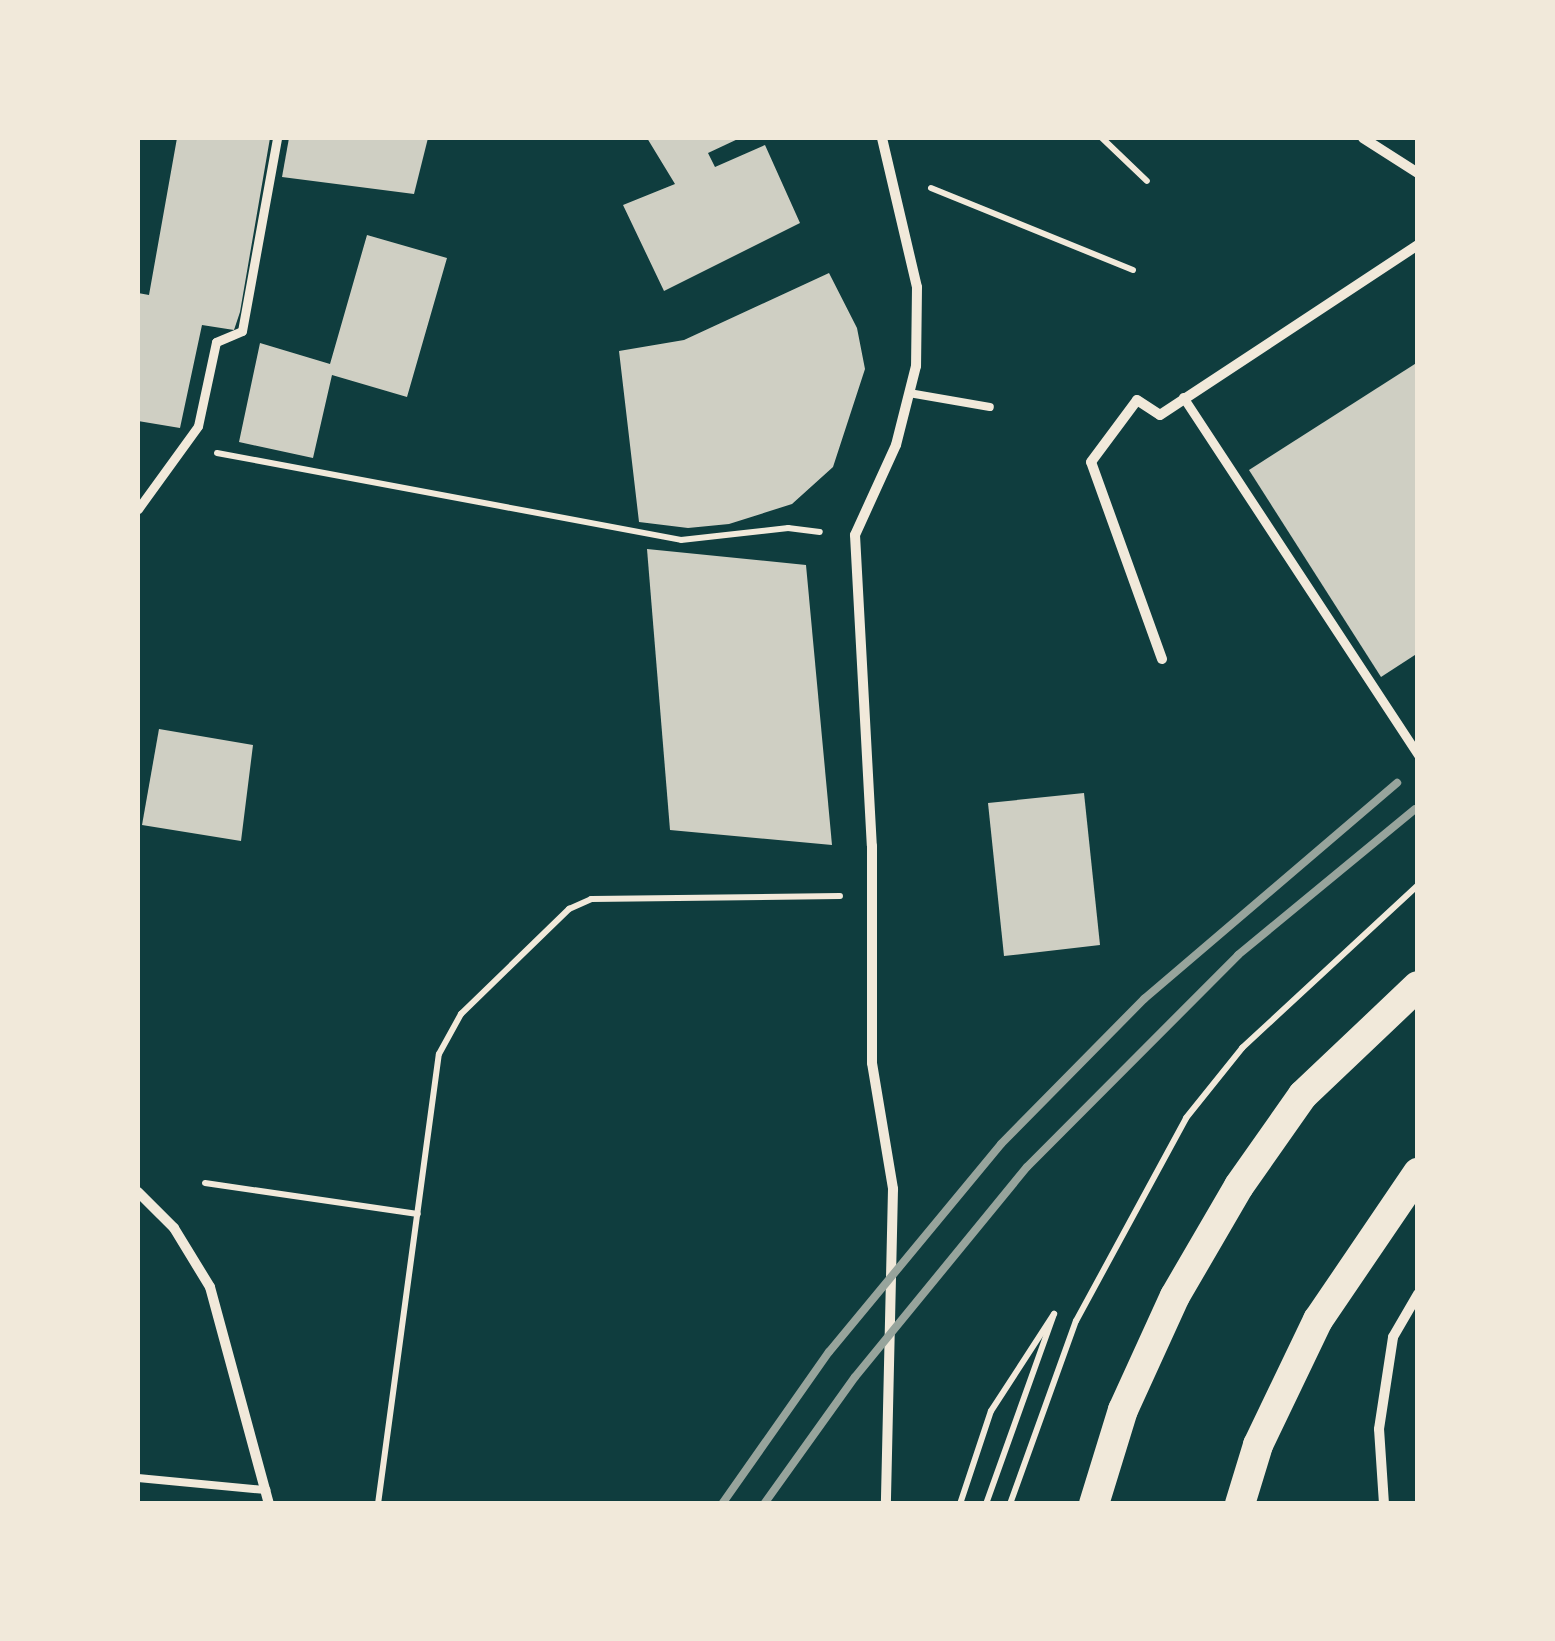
<!DOCTYPE html>
<style>
body{margin:0}
#map{position:relative;width:1555px;height:1641px;overflow:hidden;background:#0f3d3e;font-family:"Playfair Display",serif}
div>[style]{position:absolute}
.building>*{inset:0;background:#cfcfc3}
.path>*{height:6px;margin:-3px;padding:0 3px;transform-origin:3px;border-radius:3px;background:#f1e9da}
.service>*{height:8px;margin:-4px;padding:0 4px;transform-origin:4px;border-radius:4px;background:#f1e9da}
.pedestrian>*{height:9px;margin:-4.5px;padding:0 4.5px;transform-origin:4.5px;border-radius:4.5px;background:#f1e9da}
.minor>*{height:10px;margin:-5px;padding:0 5px;transform-origin:5px;border-radius:5px;background:#f1e9da}
.motorway>*{height:30px;margin:-15px;padding:0 15px;transform-origin:15px;border-radius:15px;background:#f1e9da}
.rail>*{height:8px;margin:-4px;padding:0 4px;transform-origin:4px;border-radius:4px;background:#97a49c}
span{translate:-50% -50%;white-space:nowrap;text-align:center;line-height:1.15;-webkit-text-stroke:10px #f1e9da;paint-order:stroke}
.frame{position:absolute;inset:0;border:140px solid #f1e9da;pointer-events:none}
</style>
<div id="map">
<div class="building">
<i style="clip-path:polygon(177px 138px,270px 138px,240px 312px,234px 330px,202px 325px,180px 428px,138px 421px,138px 293px,149px 295px)"></i>
<i style="clip-path:polygon(289px 138px,428px 138px,414px 194px,282px 177px)"></i>
<i style="clip-path:polygon(647px 138px,740px 138px,708px 153px,715px 167px,765px 145px,800px 223px,664px 291px,623px 205px,675px 184px)"></i>
<i style="clip-path:polygon(367px 235px,447px 258px,407px 397px,332px 375px,313px 458px,239px 442px,260px 343px,330px 364px)"></i>
<i style="clip-path:polygon(829px 273px,857px 328px,865px 369px,833px 467px,792px 504px,729px 524px,688px 528px,639px 522px,619px 351px,684px 340px)"></i>
<i style="clip-path:polygon(1418px 362px,1418px 653px,1381px 677px,1249px 470px)"></i>
<i style="clip-path:polygon(647px 549px,806px 565px,832px 845px,670px 830px)"></i>
<i style="clip-path:polygon(159px 729px,253px 745px,241px 841px,142px 825px)"></i>
<i style="clip-path:polygon(1084px 793px,1100px 945px,1004px 956px,988px 803px)"></i>
</div>
<div class="path">
<i style="left:1102px;top:138px;width:62px;rotate:43.7deg"></i>
<i style="left:931px;top:188px;width:218px;rotate:22.1deg"></i>
<i style="left:217px;top:453px;width:472px;rotate:10.6deg"></i>
<i style="left:681px;top:540px;width:108px;rotate:-6.4deg"></i>
<i style="left:788px;top:528px;width:32px;rotate:7deg"></i>
<i style="left:205px;top:1183px;width:215px;rotate:8.3deg"></i>
<i style="left:378px;top:1504px;width:454px;rotate:-82.3deg"></i>
<i style="left:439px;top:1054px;width:46px;rotate:-61.2deg"></i>
<i style="left:461px;top:1014px;width:151px;rotate:-44.2deg"></i>
<i style="left:569px;top:909px;width:24px;rotate:-24deg"></i>
<i style="left:591px;top:899px;width:249px;rotate:-0.7deg"></i>
<i style="left:960px;top:1504px;width:98px;rotate:-71.6deg"></i>
<i style="left:991px;top:1411px;width:116px;rotate:-57deg"></i>
<i style="left:1054px;top:1314px;width:202px;rotate:109.7deg"></i>
<i style="left:1010px;top:1504px;width:195px;rotate:-70.2deg"></i>
<i style="left:1076px;top:1321px;width:231px;rotate:-61.5deg"></i>
<i style="left:1186px;top:1118px;width:90px;rotate:-51.3deg"></i>
<i style="left:1242px;top:1048px;width:240px;rotate:-42.8deg"></i>
</div>
<div class="service">
<i style="left:909px;top:393px;width:82px;rotate:9.8deg"></i>
<i style="left:138px;top:1478px;width:129px;rotate:5.4deg"></i>
</div>
<div class="pedestrian">
<i style="left:1183px;top:397px;width:428px;rotate:56.7deg"></i>
<i style="left:138px;top:509px;width:102px;rotate:-54.1deg"></i>
<i style="left:198px;top:426px;width:86px;rotate:-77.9deg"></i>
<i style="left:216px;top:342px;width:28px;rotate:-23deg"></i>
<i style="left:242px;top:331px;width:196px;rotate:-79.7deg"></i>
</div>
<div class="minor">
<i style="left:882px;top:138px;width:153px;rotate:76.8deg"></i>
<i style="left:917px;top:287px;width:79px;rotate:90.7deg"></i>
<i style="left:916px;top:366px;width:81px;rotate:104.2deg"></i>
<i style="left:896px;top:445px;width:99px;rotate:114.5deg"></i>
<i style="left:855px;top:535px;width:311px;rotate:86.9deg"></i>
<i style="left:872px;top:846px;width:217px;rotate:90deg"></i>
<i style="left:872px;top:1063px;width:128px;rotate:80.5deg"></i>
<i style="left:893px;top:1189px;width:315px;rotate:91.3deg"></i>
<i style="left:1363px;top:138px;width:65px;rotate:32.5deg"></i>
<i style="left:1162px;top:659px;width:209px;rotate:-109.8deg"></i>
<i style="left:1091px;top:462px;width:77px;rotate:-53.4deg"></i>
<i style="left:1137px;top:400px;width:27px;rotate:33deg"></i>
<i style="left:1160px;top:415px;width:309px;rotate:-33.4deg"></i>
<i style="left:138px;top:1192px;width:51px;rotate:45deg"></i>
<i style="left:174px;top:1228px;width:69px;rotate:58.6deg"></i>
<i style="left:210px;top:1287px;width:225px;rotate:74.8deg"></i>
<i style="left:1384px;top:1504px;width:75px;rotate:-93.8deg"></i>
<i style="left:1379px;top:1429px;width:93px;rotate:-81.3deg"></i>
<i style="left:1393px;top:1337px;width:50px;rotate:-59.8deg"></i>
</div>
<div class="motorway">
<i style="left:1094px;top:1504px;width:98px;rotate:-72.9deg"></i>
<i style="left:1123px;top:1410px;width:125px;rotate:-65.5deg"></i>
<i style="left:1175px;top:1296px;width:127px;rotate:-59.8deg"></i>
<i style="left:1239px;top:1186px;width:111px;rotate:-54.9deg"></i>
<i style="left:1303px;top:1095px;width:158px;rotate:-43.5deg"></i>
<i style="left:1240px;top:1504px;width:62px;rotate:-73deg"></i>
<i style="left:1258px;top:1445px;width:139px;rotate:-64.4deg"></i>
<i style="left:1318px;top:1320px;width:178px;rotate:-55.8deg"></i>
</div>
<div class="rail">
<i style="left:722px;top:1504px;width:186px;rotate:-54.9deg"></i>
<i style="left:829px;top:1352px;width:270px;rotate:-50.4deg"></i>
<i style="left:1001px;top:1144px;width:204px;rotate:-45.4deg"></i>
<i style="left:1144px;top:999px;width:333px;rotate:-40.5deg"></i>
<i style="left:764px;top:1504px;width:156px;rotate:-54.4deg"></i>
<i style="left:855px;top:1377px;width:271px;rotate:-50.7deg"></i>
<i style="left:1027px;top:1167px;width:299px;rotate:-45.1deg"></i>
<i style="left:1238px;top:955px;width:229px;rotate:-39.5deg"></i>
</div>
<div class="frame"></div>
</div>
